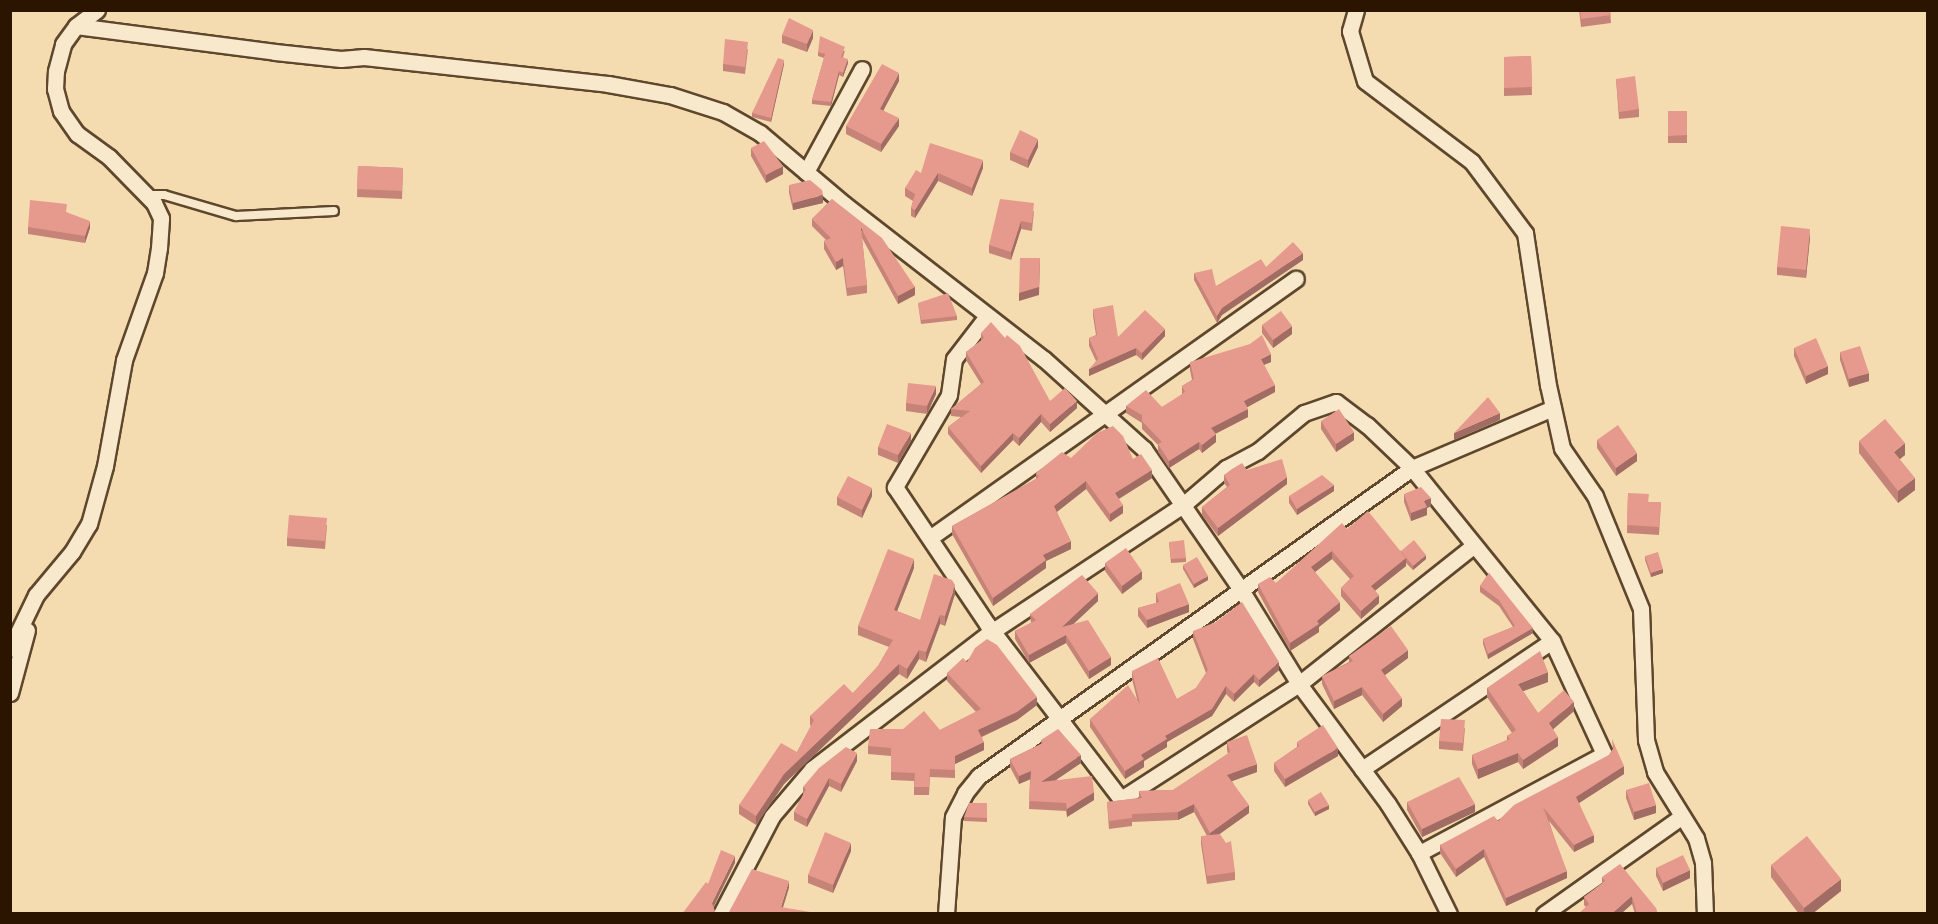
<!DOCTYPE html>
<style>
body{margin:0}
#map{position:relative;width:1938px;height:924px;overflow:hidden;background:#f5dcb0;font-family:"Gentium Book Plus",serif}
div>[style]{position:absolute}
.roads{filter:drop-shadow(2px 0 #5e472c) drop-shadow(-2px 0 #5e472c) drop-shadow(0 2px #5e472c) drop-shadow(0 -2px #5e472c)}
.lane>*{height:8px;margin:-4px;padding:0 4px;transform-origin:4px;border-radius:4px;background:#f8e8cc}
.street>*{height:15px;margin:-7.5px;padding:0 7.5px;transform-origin:7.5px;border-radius:7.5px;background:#f8e8cc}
.wall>*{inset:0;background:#c68479}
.shaded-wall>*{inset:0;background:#a16c63}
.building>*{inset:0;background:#e69a8d}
span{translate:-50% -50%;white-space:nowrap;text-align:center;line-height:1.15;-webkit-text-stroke:6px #f8e8cc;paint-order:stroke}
.frame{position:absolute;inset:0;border:12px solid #2c1500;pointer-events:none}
</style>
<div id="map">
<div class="roads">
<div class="lane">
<i style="left:148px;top:195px;width:16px"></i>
<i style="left:164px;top:195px;width:75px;rotate:16.3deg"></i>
<i style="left:236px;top:216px;width:98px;rotate:-2.9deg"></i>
</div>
<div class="street">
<i style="left:97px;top:10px;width:26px;rotate:143deg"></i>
<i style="left:76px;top:26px;width:201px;rotate:7.4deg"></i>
<i style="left:275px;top:52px;width:66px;rotate:6.1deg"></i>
<i style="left:341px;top:59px;width:23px;rotate:-5deg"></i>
<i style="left:364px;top:57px;width:245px;rotate:6.3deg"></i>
<i style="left:608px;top:84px;width:63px;rotate:10.1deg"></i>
<i style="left:670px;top:95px;width:56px;rotate:17.8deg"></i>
<i style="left:723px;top:112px;width:43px;rotate:29.6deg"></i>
<i style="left:760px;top:133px;width:110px;rotate:40.2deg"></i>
<i style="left:844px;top:204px;width:253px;rotate:37.8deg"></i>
<i style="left:1044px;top:359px;width:135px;rotate:42deg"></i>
<i style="left:1144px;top:449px;width:169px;rotate:55.4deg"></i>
<i style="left:1240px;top:588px;width:113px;rotate:58.4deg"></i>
<i style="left:1299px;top:684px;width:149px;rotate:53.4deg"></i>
<i style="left:1388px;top:804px;width:58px;rotate:57.7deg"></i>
<i style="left:1419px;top:853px;width:68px;rotate:63.8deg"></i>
<i style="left:1356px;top:10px;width:22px;rotate:106deg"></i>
<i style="left:1350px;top:31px;width:52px;rotate:73.3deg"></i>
<i style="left:1365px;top:81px;width:134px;rotate:37.1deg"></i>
<i style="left:1472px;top:162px;width:89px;rotate:53.3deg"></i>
<i style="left:1525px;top:233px;width:154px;rotate:81.4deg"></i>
<i style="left:1548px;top:385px;width:65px;rotate:77.5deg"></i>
<i style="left:1562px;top:448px;width:58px;rotate:55.5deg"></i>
<i style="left:1595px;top:496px;width:122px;rotate:67.8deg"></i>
<i style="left:1641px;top:609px;width:131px;rotate:87.8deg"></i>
<i style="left:1646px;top:740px;width:33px;rotate:74deg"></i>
<i style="left:1655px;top:772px;width:78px;rotate:58.2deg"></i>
<i style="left:1696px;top:838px;width:26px;rotate:74deg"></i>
<i style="left:1703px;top:863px;width:51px;rotate:87.8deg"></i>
<i style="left:806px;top:172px;width:117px;rotate:-61.5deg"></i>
<i style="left:987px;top:316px;width:54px;rotate:127.5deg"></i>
<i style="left:954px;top:359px;width:36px;rotate:98deg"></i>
<i style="left:949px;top:395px;width:107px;rotate:120.4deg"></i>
<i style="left:895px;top:487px;width:165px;rotate:56.1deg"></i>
<i style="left:987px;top:624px;width:220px;rotate:52.6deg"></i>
<i style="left:1121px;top:799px;width:212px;rotate:-32.9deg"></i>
<i style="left:1299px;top:684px;width:221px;rotate:-38.4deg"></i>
<i style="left:931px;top:537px;width:447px;rotate:-35.3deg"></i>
<i style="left:10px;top:649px;width:60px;rotate:-64.3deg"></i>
<i style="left:36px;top:595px;width:56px;rotate:-50.1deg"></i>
<i style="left:72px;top:552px;width:33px;rotate:-59deg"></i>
<i style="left:89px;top:524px;width:60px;rotate:-74.6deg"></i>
<i style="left:105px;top:466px;width:108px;rotate:-79.8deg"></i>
<i style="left:124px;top:360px;width:92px;rotate:-70.4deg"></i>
<i style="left:155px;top:273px;width:25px;rotate:-81deg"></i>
<i style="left:159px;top:248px;width:30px;rotate:-86deg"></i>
<i style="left:161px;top:218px;width:17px;rotate:-115deg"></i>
<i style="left:154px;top:203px;width:64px;rotate:-134.4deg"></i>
<i style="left:109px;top:157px;width:39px;rotate:-144deg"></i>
<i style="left:77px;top:134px;width:28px;rotate:-125deg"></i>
<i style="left:61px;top:111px;width:23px;rotate:-105deg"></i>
<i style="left:55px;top:89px;width:18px;rotate:-87deg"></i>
<i style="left:56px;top:71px;width:28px;rotate:-75deg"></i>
<i style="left:63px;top:44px;width:22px;rotate:-54deg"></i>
<i style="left:10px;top:693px;width:65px;rotate:-74.9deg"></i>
<i style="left:1362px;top:769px;width:229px;rotate:-34deg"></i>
<i style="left:721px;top:914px;width:110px;rotate:-62.5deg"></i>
<i style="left:772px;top:816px;width:62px;rotate:-49.6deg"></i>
<i style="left:812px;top:769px;width:222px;rotate:-37.5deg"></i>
<i style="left:988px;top:634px;width:234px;rotate:-33.5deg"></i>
<i style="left:1183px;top:505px;width:57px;rotate:-40.7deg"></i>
<i style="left:1226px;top:468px;width:36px;rotate:-28deg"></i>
<i style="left:1258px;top:451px;width:60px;rotate:-39.6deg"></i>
<i style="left:1304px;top:413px;width:34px;rotate:-19deg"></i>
<i style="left:1336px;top:402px;width:39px;rotate:37deg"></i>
<i style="left:1367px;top:425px;width:62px;rotate:43.7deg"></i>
<i style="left:1412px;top:468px;width:223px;rotate:51deg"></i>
<i style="left:1552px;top:641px;width:124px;rotate:65.3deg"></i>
<i style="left:1604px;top:754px;width:210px;rotate:151.8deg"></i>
<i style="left:946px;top:914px;width:97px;rotate:-85.9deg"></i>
<i style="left:953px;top:817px;width:27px;rotate:-63deg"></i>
<i style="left:965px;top:793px;width:22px;rotate:-51deg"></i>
<i style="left:979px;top:776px;width:531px;rotate:-35.42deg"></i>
<i style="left:1412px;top:468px;width:153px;rotate:-23.1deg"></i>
<i style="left:1544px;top:914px;width:168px;rotate:-35.3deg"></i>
</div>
</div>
<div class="wall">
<i style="clip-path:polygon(1579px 10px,1610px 10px,1611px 23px,1581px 27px)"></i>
<i style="clip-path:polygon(782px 35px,813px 38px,807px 52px,782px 43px)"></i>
<i style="clip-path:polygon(748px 49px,745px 74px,723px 71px,723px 64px)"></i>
<i style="clip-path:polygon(845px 51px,843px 57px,848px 63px,843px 77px,839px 75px,831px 106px,812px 104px,812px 100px,824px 58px,818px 56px,818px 52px)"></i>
<i style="clip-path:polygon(1531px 56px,1532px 95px,1504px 96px,1504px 57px)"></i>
<i style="clip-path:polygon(784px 64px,771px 122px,752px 117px,752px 113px)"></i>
<i style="clip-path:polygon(1616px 79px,1639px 109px,1639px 117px,1619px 119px)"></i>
<i style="clip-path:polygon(899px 81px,883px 110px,899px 126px,881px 152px,846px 134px,846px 126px)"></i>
<i style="clip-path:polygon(1668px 111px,1687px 111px,1687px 143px,1668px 143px)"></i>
<i style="clip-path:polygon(1038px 147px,1028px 168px,1010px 160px,1010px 152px)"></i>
<i style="clip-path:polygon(751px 148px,783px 174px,766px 183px,751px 156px)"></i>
<i style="clip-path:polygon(358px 166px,403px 168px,402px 199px,357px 197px)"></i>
<i style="clip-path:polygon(983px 168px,972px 196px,938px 181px,915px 218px,911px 216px,911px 208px,913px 201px,905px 196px,905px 188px,921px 173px)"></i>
<i style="clip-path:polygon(789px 185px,823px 203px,793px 210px,789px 193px)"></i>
<i style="clip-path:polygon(832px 199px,915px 287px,915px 295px,898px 304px,862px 238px,867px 285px,867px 293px,847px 296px,843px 266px,836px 270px,824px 249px,824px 241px,826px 240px,812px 226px,812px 219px)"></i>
<i style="clip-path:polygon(1034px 211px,1032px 231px,1021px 229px,1011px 260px,989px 253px,989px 245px)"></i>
<i style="clip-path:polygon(66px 212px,90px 228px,85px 243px,28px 234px,28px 227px)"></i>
<i style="clip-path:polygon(1810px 237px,1806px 278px,1777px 275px,1777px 267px)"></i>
<i style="clip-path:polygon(1303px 260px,1222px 315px,1217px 323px,1194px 280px,1194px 273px,1216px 286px,1266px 267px)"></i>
<i style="clip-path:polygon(918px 303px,957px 316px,957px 320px,921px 324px)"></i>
<i style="clip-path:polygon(1093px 309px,1118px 337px,1165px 336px,1142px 360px,1136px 355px,1089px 376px,1096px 361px,1089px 346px,1089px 338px,1096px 335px,1093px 316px)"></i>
<i style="clip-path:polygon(1262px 325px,1292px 334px,1273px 348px,1262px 333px)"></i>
<i style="clip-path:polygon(981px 333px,1050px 401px,1077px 408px,1050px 432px,1041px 422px,1019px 446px,1013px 440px,981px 473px,948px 434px,948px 427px,961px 417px,951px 416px,951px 409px,981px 384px,966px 360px,966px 352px,981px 341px)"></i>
<i style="clip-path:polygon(1794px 348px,1828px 374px,1806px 384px,1794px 356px)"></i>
<i style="clip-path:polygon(1840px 352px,1869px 381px,1849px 387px,1840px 360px)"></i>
<i style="clip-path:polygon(1190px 362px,1271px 362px,1264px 365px,1275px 392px,1247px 407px,1248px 417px,1215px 434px,1216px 442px,1202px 453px,1199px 449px,1169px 468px,1158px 452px,1158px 445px,1142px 429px,1142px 423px,1126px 413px,1126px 406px,1162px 407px,1182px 395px,1182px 386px,1192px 380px,1190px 370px)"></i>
<i style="clip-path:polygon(936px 394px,927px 414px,906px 411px,906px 403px)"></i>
<i style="clip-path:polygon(1321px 421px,1354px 440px,1336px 452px,1321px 429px)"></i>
<i style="clip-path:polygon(1597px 440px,1637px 461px,1616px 476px,1597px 448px)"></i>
<i style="clip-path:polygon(911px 441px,898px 463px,878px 455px,878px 447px)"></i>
<i style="clip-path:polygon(1859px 441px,1905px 455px,1899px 459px,1915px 490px,1898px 503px,1859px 453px)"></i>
<i style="clip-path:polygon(1071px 458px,1133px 459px,1152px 478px,1119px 499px,1123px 513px,1110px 522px,1086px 489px,1057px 512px,1071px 549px,1046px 561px,1046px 568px,993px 606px,952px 534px,952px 526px,1036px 479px,1036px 473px)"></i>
<i style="clip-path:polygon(1247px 470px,1287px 484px,1218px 536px,1202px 515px,1202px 507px,1227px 487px,1224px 483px,1224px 475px)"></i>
<i style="clip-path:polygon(1334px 491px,1297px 515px,1289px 503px,1289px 496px)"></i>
<i style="clip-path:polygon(1628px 493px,1649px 502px,1661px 502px,1659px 535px,1627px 533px)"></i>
<i style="clip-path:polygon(1404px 494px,1431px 506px,1427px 508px,1427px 515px,1411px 521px,1404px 502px)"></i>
<i style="clip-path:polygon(872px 496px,862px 518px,837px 505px,837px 497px)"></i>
<i style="clip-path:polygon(327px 525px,325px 549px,287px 546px,287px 538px)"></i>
<i style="clip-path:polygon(1347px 529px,1401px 551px,1426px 559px,1413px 570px,1406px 563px,1406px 566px,1375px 590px,1379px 603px,1361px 619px,1341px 596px,1341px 588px,1350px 579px,1332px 559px,1315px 572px,1340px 610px,1319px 627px,1319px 632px,1290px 651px,1258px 592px,1258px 584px,1276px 583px)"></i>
<i style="clip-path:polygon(1169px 542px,1186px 558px,1186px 562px,1171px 563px)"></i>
<i style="clip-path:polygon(1645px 556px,1663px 573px,1651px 577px,1645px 560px)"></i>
<i style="clip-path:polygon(1105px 563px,1142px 579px,1122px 594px,1105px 571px)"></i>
<i style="clip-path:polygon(1183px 565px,1208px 580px,1194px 588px,1183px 569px)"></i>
<i style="clip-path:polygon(914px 568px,897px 611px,920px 620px,955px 594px,945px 626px,940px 624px,926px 662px,919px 659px,907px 679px,899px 674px,784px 784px,756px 825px,739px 814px,739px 805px,797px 752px,811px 726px,810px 725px,810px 716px,853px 693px,878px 666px,889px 647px,858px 635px,858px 626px)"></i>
<i style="clip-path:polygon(1489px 573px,1533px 633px,1488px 659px,1483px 644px,1483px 639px,1513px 627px,1499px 606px,1480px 592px,1480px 586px)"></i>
<i style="clip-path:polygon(1156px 593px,1189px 612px,1147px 628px,1138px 616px,1138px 608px,1156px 603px)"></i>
<i style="clip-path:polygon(1098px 601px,1073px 624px,1111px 665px,1089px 679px,1066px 643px,1029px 663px,1015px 639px,1015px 631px,1031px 623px,1030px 614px)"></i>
<i style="clip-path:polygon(1193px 631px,1279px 670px,1259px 687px,1254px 682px,1234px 702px,1226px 694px,1212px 716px,1167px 742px,1167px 747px,1144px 761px,1144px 767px,1125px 779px,1090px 727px,1090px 719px,1137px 699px,1132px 679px,1132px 671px,1177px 699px,1196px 688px,1206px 673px,1193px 639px)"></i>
<i style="clip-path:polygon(1349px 656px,1408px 658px,1385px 675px,1402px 706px,1383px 722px,1362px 695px,1334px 709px,1322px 684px,1322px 676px,1349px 662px)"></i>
<i style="clip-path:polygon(967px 662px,1037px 705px,1017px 720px,982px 737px,984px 750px,955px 764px,955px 778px,930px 777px,929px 795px,914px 795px,914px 781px,891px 780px,891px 756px,868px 754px,868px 746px,940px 730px,976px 712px,947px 681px,947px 673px)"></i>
<i style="clip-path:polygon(1548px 682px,1523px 691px,1538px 713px,1574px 711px,1553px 729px,1558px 746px,1523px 769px,1518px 762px,1478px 779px,1472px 764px,1472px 755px,1507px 740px,1507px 736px,1512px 733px,1487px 697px,1487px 688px)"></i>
<i style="clip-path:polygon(1465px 728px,1463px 751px,1439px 749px,1439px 741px)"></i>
<i style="clip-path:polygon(1612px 739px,1624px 774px,1579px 803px,1594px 842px,1574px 852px,1549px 821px,1567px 878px,1506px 906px,1484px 857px,1456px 877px,1440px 853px,1440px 845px,1498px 821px,1609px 755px,1613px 749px)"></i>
<i style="clip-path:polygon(1041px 740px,1081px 763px,1056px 780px,1094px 800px,1067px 817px,1066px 811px,1029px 809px,1030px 779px,1019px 784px,1010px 767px,1010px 759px,1041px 744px)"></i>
<i style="clip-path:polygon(1227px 742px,1257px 772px,1232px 781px,1249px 813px,1219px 834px,1235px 872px,1235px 880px,1207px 884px,1201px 844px,1201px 836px,1207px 836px,1194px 812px,1178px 820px,1132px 822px,1132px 826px,1109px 829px,1107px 802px,1139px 798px,1139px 791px,1173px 790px,1228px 754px,1227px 750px)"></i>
<i style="clip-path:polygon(1297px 742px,1338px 756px,1285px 787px,1274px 771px,1274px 763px,1297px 747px)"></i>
<i style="clip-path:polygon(857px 761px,841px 792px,829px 786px,807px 827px,794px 820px,794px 812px,803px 795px,803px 787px)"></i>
<i style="clip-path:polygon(1626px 790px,1656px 813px,1634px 820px,1626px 798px)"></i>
<i style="clip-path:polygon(1308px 800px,1329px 809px,1315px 816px,1308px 804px)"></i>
<i style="clip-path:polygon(1407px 802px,1475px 812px,1422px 837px,1407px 810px)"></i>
<i style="clip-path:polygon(987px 803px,987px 822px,964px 821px,964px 817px)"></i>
<i style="clip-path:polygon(851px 851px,833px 893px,808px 883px,808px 875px)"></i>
<i style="clip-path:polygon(1771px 865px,1841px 891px,1812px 914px,1799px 914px,1771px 877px)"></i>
<i style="clip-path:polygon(1656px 868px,1690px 878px,1663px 891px,1656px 876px)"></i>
<i style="clip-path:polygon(1602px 877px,1658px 914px,1635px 914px,1632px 904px,1586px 907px,1584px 905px,1584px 897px,1602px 884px)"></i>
</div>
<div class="shaded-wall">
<i style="clip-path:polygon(813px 30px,813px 38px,807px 52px,807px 44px)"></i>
<i style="clip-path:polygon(848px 59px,848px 63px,843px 77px,843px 73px)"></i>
<i style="clip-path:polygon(784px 60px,784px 64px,771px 122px,771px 118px)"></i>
<i style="clip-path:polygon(839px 71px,839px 75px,831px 106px,831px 102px)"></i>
<i style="clip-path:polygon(899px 73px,899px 81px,880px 117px,880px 109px)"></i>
<i style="clip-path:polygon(899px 118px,899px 126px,881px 152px,881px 144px)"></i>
<i style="clip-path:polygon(1038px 139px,1038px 147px,1028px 168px,1028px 160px)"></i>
<i style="clip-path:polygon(983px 160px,983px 168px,972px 196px,972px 188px)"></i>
<i style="clip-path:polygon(783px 166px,783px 174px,766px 183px,766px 175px)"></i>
<i style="clip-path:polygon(938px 173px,938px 181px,915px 218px,915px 210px)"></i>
<i style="clip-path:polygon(823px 195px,823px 203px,793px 210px,793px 203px)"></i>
<i style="clip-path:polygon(90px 221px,90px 228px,85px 243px,85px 236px)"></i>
<i style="clip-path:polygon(1021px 221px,1021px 229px,1011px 260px,1011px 252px)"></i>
<i style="clip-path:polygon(1810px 229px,1810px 237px,1806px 278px,1806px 270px)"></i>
<i style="clip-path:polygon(1303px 253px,1303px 260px,1222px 315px,1217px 323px,1217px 316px,1222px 308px)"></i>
<i style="clip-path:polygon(843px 258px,843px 266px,836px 270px,836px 262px)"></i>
<i style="clip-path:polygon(1040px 258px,1039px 295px,1019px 301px,1019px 293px)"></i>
<i style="clip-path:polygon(915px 287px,915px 295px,898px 304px,898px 296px)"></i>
<i style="clip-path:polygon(1292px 326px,1292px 334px,1273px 348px,1273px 340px)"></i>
<i style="clip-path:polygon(1165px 329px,1165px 336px,1142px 360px,1142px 353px)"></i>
<i style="clip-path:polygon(1136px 348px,1136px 355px,1089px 376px,1089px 369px)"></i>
<i style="clip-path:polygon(1271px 354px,1271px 362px,1261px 366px,1261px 359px)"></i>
<i style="clip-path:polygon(1828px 366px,1828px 374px,1806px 384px,1806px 376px)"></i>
<i style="clip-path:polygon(1869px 373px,1869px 381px,1849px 387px,1849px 379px)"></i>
<i style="clip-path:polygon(1275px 385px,1275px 392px,1244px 409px,1244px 401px)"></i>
<i style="clip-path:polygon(936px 386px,936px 394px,927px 414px,927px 406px)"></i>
<i style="clip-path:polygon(1077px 401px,1077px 408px,1050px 432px,1050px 424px)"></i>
<i style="clip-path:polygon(1248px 409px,1248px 417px,1211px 436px,1211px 428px)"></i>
<i style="clip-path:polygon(1500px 413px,1500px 420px,1454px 440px,1454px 433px)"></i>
<i style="clip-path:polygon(1041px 414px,1041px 422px,1019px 446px,1019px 438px)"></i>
<i style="clip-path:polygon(1354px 432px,1354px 440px,1336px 452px,1336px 444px)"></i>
<i style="clip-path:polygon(911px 433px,911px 441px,898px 463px,898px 455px)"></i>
<i style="clip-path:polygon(1013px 433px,1013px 440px,981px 473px,981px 466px)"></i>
<i style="clip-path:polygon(1216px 434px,1216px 442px,1202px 453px,1202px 445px)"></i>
<i style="clip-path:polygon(1199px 442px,1199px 449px,1169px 468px,1169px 461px)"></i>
<i style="clip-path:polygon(1905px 443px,1905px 455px,1894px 464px,1894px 452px)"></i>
<i style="clip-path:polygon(1637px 453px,1637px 461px,1616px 476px,1616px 468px)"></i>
<i style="clip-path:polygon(1152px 470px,1152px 478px,1115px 501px,1115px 493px)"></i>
<i style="clip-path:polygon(1287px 477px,1287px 484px,1218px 536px,1218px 528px)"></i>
<i style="clip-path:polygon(1915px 478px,1915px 490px,1898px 503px,1898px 491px)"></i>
<i style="clip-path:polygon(1086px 481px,1086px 489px,1054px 514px,1054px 506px)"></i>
<i style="clip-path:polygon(1334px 485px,1334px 491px,1297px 515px,1297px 509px)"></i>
<i style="clip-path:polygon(872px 488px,872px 496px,862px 518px,862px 510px)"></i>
<i style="clip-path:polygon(1431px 498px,1431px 506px,1427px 508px,1427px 515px,1411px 521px,1411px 513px,1424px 501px)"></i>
<i style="clip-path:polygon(1123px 505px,1123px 513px,1110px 522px,1110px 514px)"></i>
<i style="clip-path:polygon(1071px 541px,1071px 549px,1046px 561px,1046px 568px,993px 606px,993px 598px,1043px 555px)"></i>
<i style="clip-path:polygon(1332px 551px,1332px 559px,1311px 575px,1311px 567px)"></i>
<i style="clip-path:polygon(1426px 555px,1426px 559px,1413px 570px,1413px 566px)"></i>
<i style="clip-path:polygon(1406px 558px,1406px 566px,1371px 594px,1371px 586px)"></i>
<i style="clip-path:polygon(914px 559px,914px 568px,894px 619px,894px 610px)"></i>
<i style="clip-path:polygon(1663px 569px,1663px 573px,1651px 577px,1651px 573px)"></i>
<i style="clip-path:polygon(1142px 571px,1142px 579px,1122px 594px,1122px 586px)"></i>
<i style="clip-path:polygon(1208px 576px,1208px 580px,1194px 588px,1194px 584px)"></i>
<i style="clip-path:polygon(955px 585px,955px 594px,945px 626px,945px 616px)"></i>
<i style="clip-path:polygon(1098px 593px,1098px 601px,1062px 635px,1062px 627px)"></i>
<i style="clip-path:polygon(1379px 595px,1379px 603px,1361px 619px,1361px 611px)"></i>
<i style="clip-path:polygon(1340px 602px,1340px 610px,1319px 627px,1319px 632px,1290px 651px,1290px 643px)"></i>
<i style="clip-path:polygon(1189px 604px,1189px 612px,1147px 628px,1147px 620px)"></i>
<i style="clip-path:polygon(940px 615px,940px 624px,926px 662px,926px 652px)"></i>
<i style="clip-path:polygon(1533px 628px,1533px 633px,1488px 659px,1488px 654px)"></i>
<i style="clip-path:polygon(1066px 635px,1066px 643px,1029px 663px,1029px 655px)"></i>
<i style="clip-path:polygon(919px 650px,919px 659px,907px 679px,907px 669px)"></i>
<i style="clip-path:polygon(1408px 650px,1408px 658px,1381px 678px,1381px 670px)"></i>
<i style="clip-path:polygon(1111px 657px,1111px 665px,1089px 679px,1089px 671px)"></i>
<i style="clip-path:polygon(1279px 662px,1279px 670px,1259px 687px,1259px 680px)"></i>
<i style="clip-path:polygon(899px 664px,899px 674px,784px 784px,756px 825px,756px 816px,784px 774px)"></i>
<i style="clip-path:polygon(1548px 672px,1548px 682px,1518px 693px,1518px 684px)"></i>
<i style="clip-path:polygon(1254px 674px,1254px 682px,1234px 702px,1234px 694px)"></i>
<i style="clip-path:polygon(1226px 686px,1226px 694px,1212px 716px,1167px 742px,1167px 747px,1144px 761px,1144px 767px,1125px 779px,1125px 771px,1141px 755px)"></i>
<i style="clip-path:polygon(1362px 687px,1362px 695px,1334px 709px,1334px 701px)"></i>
<i style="clip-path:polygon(1037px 697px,1037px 705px,1017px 720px,978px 738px,978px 730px)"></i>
<i style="clip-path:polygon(1402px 698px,1402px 706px,1383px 722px,1383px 714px)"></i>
<i style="clip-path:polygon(1574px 702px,1574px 711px,1549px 733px,1549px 723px)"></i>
<i style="clip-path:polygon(1558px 737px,1558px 746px,1523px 769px,1523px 760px)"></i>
<i style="clip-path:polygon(984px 742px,984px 750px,955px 764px,955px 778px,955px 756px)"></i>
<i style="clip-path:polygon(1338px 748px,1338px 756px,1285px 787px,1285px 779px)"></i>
<i style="clip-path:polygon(857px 753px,857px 761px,841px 792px,841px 784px)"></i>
<i style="clip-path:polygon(1518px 753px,1518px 762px,1478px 779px,1478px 769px)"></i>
<i style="clip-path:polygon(1081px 755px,1081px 763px,1041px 790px,1041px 782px)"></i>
<i style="clip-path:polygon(1257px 764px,1257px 772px,1227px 783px,1227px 775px)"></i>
<i style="clip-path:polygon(1624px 766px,1624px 774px,1576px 805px,1576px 797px)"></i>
<i style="clip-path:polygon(1031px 771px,1031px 779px,1019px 784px,1019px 776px)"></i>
<i style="clip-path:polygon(829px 778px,829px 786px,807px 827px,807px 819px)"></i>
<i style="clip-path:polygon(1094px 792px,1094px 800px,1067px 817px,1067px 809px)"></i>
<i style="clip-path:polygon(1194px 804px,1194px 812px,1178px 820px,1178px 812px)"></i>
<i style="clip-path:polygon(1475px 804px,1475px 812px,1422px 837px,1422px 829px)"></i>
<i style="clip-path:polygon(1249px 805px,1249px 813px,1210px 841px,1210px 833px)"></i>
<i style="clip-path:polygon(1329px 805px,1329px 809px,1315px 816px,1315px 812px)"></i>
<i style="clip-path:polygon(1656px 805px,1656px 813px,1634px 820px,1634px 812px)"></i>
<i style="clip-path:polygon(1594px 835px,1594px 842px,1574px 852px,1574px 845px)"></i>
<i style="clip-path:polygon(851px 843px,851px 851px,833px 893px,833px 885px)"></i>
<i style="clip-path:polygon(1484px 849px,1484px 857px,1456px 877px,1456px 869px)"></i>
<i style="clip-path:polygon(735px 856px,735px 863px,712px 910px,712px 903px)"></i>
<i style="clip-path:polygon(1690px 870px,1690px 878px,1663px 891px,1663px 883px)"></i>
<i style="clip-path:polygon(1567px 871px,1567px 878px,1506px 906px,1506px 898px)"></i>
<i style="clip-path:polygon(1841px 879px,1841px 891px,1812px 914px,1804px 914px,1804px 908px)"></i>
<i style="clip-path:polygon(789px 881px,789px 888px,781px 914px,781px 907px)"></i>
<i style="clip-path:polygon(1632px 896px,1632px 904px,1621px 914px,1611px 914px)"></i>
</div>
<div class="building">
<i style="clip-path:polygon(1580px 10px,1610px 10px,1611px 15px,1581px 19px)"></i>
<i style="clip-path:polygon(789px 18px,813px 30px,807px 44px,782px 35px)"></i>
<i style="clip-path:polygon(820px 36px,845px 47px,841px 57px,848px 59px,843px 73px,839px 71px,831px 102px,812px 100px,825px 54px,818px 52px)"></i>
<i style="clip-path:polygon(725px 39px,748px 42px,745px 67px,723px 64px)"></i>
<i style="clip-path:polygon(1531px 56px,1532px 87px,1504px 88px,1504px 57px)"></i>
<i style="clip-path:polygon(778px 58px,784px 60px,771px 118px,752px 113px)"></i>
<i style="clip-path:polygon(882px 64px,899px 73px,880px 109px,899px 118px,881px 144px,846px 126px)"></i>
<i style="clip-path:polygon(1635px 76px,1639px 109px,1619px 112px,1616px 79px)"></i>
<i style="clip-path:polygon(1668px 111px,1687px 111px,1687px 135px,1668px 136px)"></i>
<i style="clip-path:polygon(1020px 130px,1038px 139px,1028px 160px,1010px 152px)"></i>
<i style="clip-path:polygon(764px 141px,783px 166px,766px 175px,751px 148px)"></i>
<i style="clip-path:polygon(930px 143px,983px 160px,972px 188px,938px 173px,915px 210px,911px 208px,915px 194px,905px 188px,916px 170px,921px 173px)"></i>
<i style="clip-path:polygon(358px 166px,403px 168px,402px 191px,357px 189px)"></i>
<i style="clip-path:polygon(810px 180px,822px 190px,823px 195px,793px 203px,789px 185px)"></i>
<i style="clip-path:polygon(832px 199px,882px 238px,915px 287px,898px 296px,861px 228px,867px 285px,847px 288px,843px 258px,836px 262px,824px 241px,831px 238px,812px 219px)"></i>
<i style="clip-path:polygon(1000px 199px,1034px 203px,1032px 223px,1021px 221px,1011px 252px,989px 245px)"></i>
<i style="clip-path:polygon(30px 200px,67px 204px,66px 212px,90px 221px,85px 236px,28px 227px)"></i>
<i style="clip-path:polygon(1781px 226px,1810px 229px,1806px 270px,1777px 267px)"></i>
<i style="clip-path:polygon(1293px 242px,1303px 253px,1222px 308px,1217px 316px,1194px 273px,1212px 269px,1216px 286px,1261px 259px,1266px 267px)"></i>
<i style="clip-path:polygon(1020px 258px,1040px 258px,1039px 287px,1019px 293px)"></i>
<i style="clip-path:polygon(948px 293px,957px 316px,921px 320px,918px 303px)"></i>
<i style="clip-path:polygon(1113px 305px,1118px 337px,1145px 310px,1165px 329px,1142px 353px,1136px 348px,1089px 369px,1098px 359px,1089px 338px,1097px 335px,1093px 309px)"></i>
<i style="clip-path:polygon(1281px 311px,1292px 326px,1273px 340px,1262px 325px)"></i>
<i style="clip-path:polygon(991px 322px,1005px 338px,1007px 335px,1020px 346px,1050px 401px,1065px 388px,1077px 401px,1050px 424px,1041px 414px,1019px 438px,1013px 433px,981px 466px,948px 427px,970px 411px,951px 409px,984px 382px,966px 352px,984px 338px,981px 333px)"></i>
<i style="clip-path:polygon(1262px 335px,1271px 354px,1261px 359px,1275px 385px,1244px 401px,1248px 409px,1211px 428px,1216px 434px,1202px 445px,1199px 442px,1169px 461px,1158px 444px,1162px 442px,1142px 421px,1142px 415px,1126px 406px,1146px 390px,1162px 407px,1185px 392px,1182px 386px,1194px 379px,1190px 362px,1250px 344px)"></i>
<i style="clip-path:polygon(1816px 338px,1828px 366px,1806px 376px,1794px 348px)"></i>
<i style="clip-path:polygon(1860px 346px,1869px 373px,1849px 379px,1840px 352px)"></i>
<i style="clip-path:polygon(908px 383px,936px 386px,927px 406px,906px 403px)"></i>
<i style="clip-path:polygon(1488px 397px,1500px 413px,1454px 433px)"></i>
<i style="clip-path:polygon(1339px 409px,1354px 432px,1336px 444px,1321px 421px)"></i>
<i style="clip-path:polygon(1885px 419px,1905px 443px,1894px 452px,1915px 478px,1898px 491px,1859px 441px)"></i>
<i style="clip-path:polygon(887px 424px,911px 433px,898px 455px,878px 447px)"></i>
<i style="clip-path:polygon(1618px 425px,1637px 453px,1616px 468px,1597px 440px)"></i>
<i style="clip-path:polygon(1113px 426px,1123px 436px,1133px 459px,1141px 454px,1152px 470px,1115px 493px,1123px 505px,1110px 514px,1086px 481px,1054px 506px,1071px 541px,1043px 555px,1046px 560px,993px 598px,952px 526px,1039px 477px,1036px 473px,1062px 452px,1071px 458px,1097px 433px)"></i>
<i style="clip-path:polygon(1282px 459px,1287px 477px,1218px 528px,1202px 507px,1230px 485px,1224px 475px,1232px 469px,1242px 463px,1247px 470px)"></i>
<i style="clip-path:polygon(1322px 475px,1334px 485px,1297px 509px,1289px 496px)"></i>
<i style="clip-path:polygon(848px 476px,872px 488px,862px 510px,837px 497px)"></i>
<i style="clip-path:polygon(1421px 487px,1431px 498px,1424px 501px,1427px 507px,1411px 513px,1404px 494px)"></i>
<i style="clip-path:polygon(1628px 493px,1649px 494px,1648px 502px,1661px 502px,1659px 527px,1627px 525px)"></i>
<i style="clip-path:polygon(1368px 511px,1406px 558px,1371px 586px,1379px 595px,1361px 611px,1341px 588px,1354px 576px,1332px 551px,1311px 567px,1340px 602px,1317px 621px,1319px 624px,1290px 643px,1258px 584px,1270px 577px,1276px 583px,1342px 523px,1347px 529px)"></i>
<i style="clip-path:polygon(289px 515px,327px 518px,325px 541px,287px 538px)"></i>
<i style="clip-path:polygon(1184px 540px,1186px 558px,1171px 559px,1169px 542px)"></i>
<i style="clip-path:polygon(1414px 540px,1426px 555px,1413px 566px,1401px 551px)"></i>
<i style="clip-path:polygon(1126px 548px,1142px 571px,1122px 586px,1105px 563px)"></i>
<i style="clip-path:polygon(888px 549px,914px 559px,894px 610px,920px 620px,934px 574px,952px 580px,955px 585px,945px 616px,940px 615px,926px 652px,919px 650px,907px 669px,899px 664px,784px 774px,756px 816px,739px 805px,781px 743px,797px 752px,814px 720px,810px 716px,844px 684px,853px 693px,878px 666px,893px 640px,858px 626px)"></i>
<i style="clip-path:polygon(1658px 552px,1663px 569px,1651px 573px,1645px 556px)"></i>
<i style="clip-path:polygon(1197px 557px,1208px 576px,1194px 584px,1183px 565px)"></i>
<i style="clip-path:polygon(1489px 573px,1533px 628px,1488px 654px,1483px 639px,1515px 626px,1499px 600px,1480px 586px)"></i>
<i style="clip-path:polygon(1082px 575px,1098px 593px,1062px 627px,1088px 620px,1111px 657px,1089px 671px,1066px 635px,1029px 655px,1015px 631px,1036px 620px,1030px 614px)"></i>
<i style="clip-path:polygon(1180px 583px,1189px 604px,1147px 620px,1138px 608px,1159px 602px,1156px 593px)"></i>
<i style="clip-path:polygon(1242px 602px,1279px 662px,1259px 680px,1254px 674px,1234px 694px,1226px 686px,1212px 709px,1165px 736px,1167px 739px,1141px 755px,1144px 759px,1125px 771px,1090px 719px,1128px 685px,1140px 704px,1132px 671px,1158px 658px,1177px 699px,1196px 688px,1208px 670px,1193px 631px,1216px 622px)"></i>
<i style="clip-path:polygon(1391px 626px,1408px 650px,1381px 670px,1402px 698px,1383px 714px,1362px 687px,1334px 701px,1322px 676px,1353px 661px,1349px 656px)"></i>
<i style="clip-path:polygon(987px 639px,997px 645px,1037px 697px,1017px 712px,978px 730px,984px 742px,955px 756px,955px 770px,930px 769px,929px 787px,914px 787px,915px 773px,891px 772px,891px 748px,868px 746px,870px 729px,903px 729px,924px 711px,940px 730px,981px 709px,947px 673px,963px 658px,967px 662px,975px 648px)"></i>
<i style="clip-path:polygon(1540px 651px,1548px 672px,1518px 684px,1538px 713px,1564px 690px,1574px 702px,1549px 723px,1558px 737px,1523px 760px,1518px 753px,1478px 769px,1472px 755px,1510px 739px,1507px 736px,1516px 730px,1487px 688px)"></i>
<i style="clip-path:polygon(1441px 719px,1465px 720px,1463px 743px,1439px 741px)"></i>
<i style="clip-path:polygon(1323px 725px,1338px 748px,1285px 779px,1274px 763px,1299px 746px,1297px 742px)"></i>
<i style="clip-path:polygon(1058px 729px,1081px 755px,1041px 782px,1092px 776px,1094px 792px,1067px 809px,1066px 803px,1029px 801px,1031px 771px,1019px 776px,1010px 759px,1043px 743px,1041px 740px)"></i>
<i style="clip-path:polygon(1247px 735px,1257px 764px,1227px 775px,1249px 805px,1210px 833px,1194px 804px,1178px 812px,1132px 814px,1132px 818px,1109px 821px,1107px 802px,1142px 798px,1139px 791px,1173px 790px,1230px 752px,1227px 742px)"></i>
<i style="clip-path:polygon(1612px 739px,1624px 766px,1576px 797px,1594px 835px,1574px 845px,1543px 807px,1567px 871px,1506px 898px,1484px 849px,1456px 869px,1440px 845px,1494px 816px,1498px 821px,1514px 805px,1609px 755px,1614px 747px)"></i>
<i style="clip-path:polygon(846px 747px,857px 753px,841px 784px,829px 778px,807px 819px,794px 812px,806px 789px,803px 787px,819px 768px)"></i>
<i style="clip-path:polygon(1459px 777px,1475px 804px,1422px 829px,1407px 802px)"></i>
<i style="clip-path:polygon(1649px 783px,1656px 805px,1634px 812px,1626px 790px)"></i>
<i style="clip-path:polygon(1321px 792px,1329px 805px,1315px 812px,1308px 800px)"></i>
<i style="clip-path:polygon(969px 803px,987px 803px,987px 818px,964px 817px)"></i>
<i style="clip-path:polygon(825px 832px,851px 843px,833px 885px,808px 875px)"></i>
<i style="clip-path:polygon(1220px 834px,1226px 843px,1231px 841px,1235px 872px,1207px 876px,1201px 836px)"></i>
<i style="clip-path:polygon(1807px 836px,1841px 879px,1804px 908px,1771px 865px)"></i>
<i style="clip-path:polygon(721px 850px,735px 856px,712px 903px,716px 914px,682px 914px,706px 882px,708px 884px)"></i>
<i style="clip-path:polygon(1683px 855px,1690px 870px,1663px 883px,1656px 868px)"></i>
<i style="clip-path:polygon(1620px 864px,1656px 908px,1658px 914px,1637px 914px,1632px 896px,1611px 914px,1578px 914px,1589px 904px,1584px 897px,1605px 881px,1602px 877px)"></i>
<i style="clip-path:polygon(752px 869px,789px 881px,781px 907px,816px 913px,816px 914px,722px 914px,729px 912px)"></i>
</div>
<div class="frame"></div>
</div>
